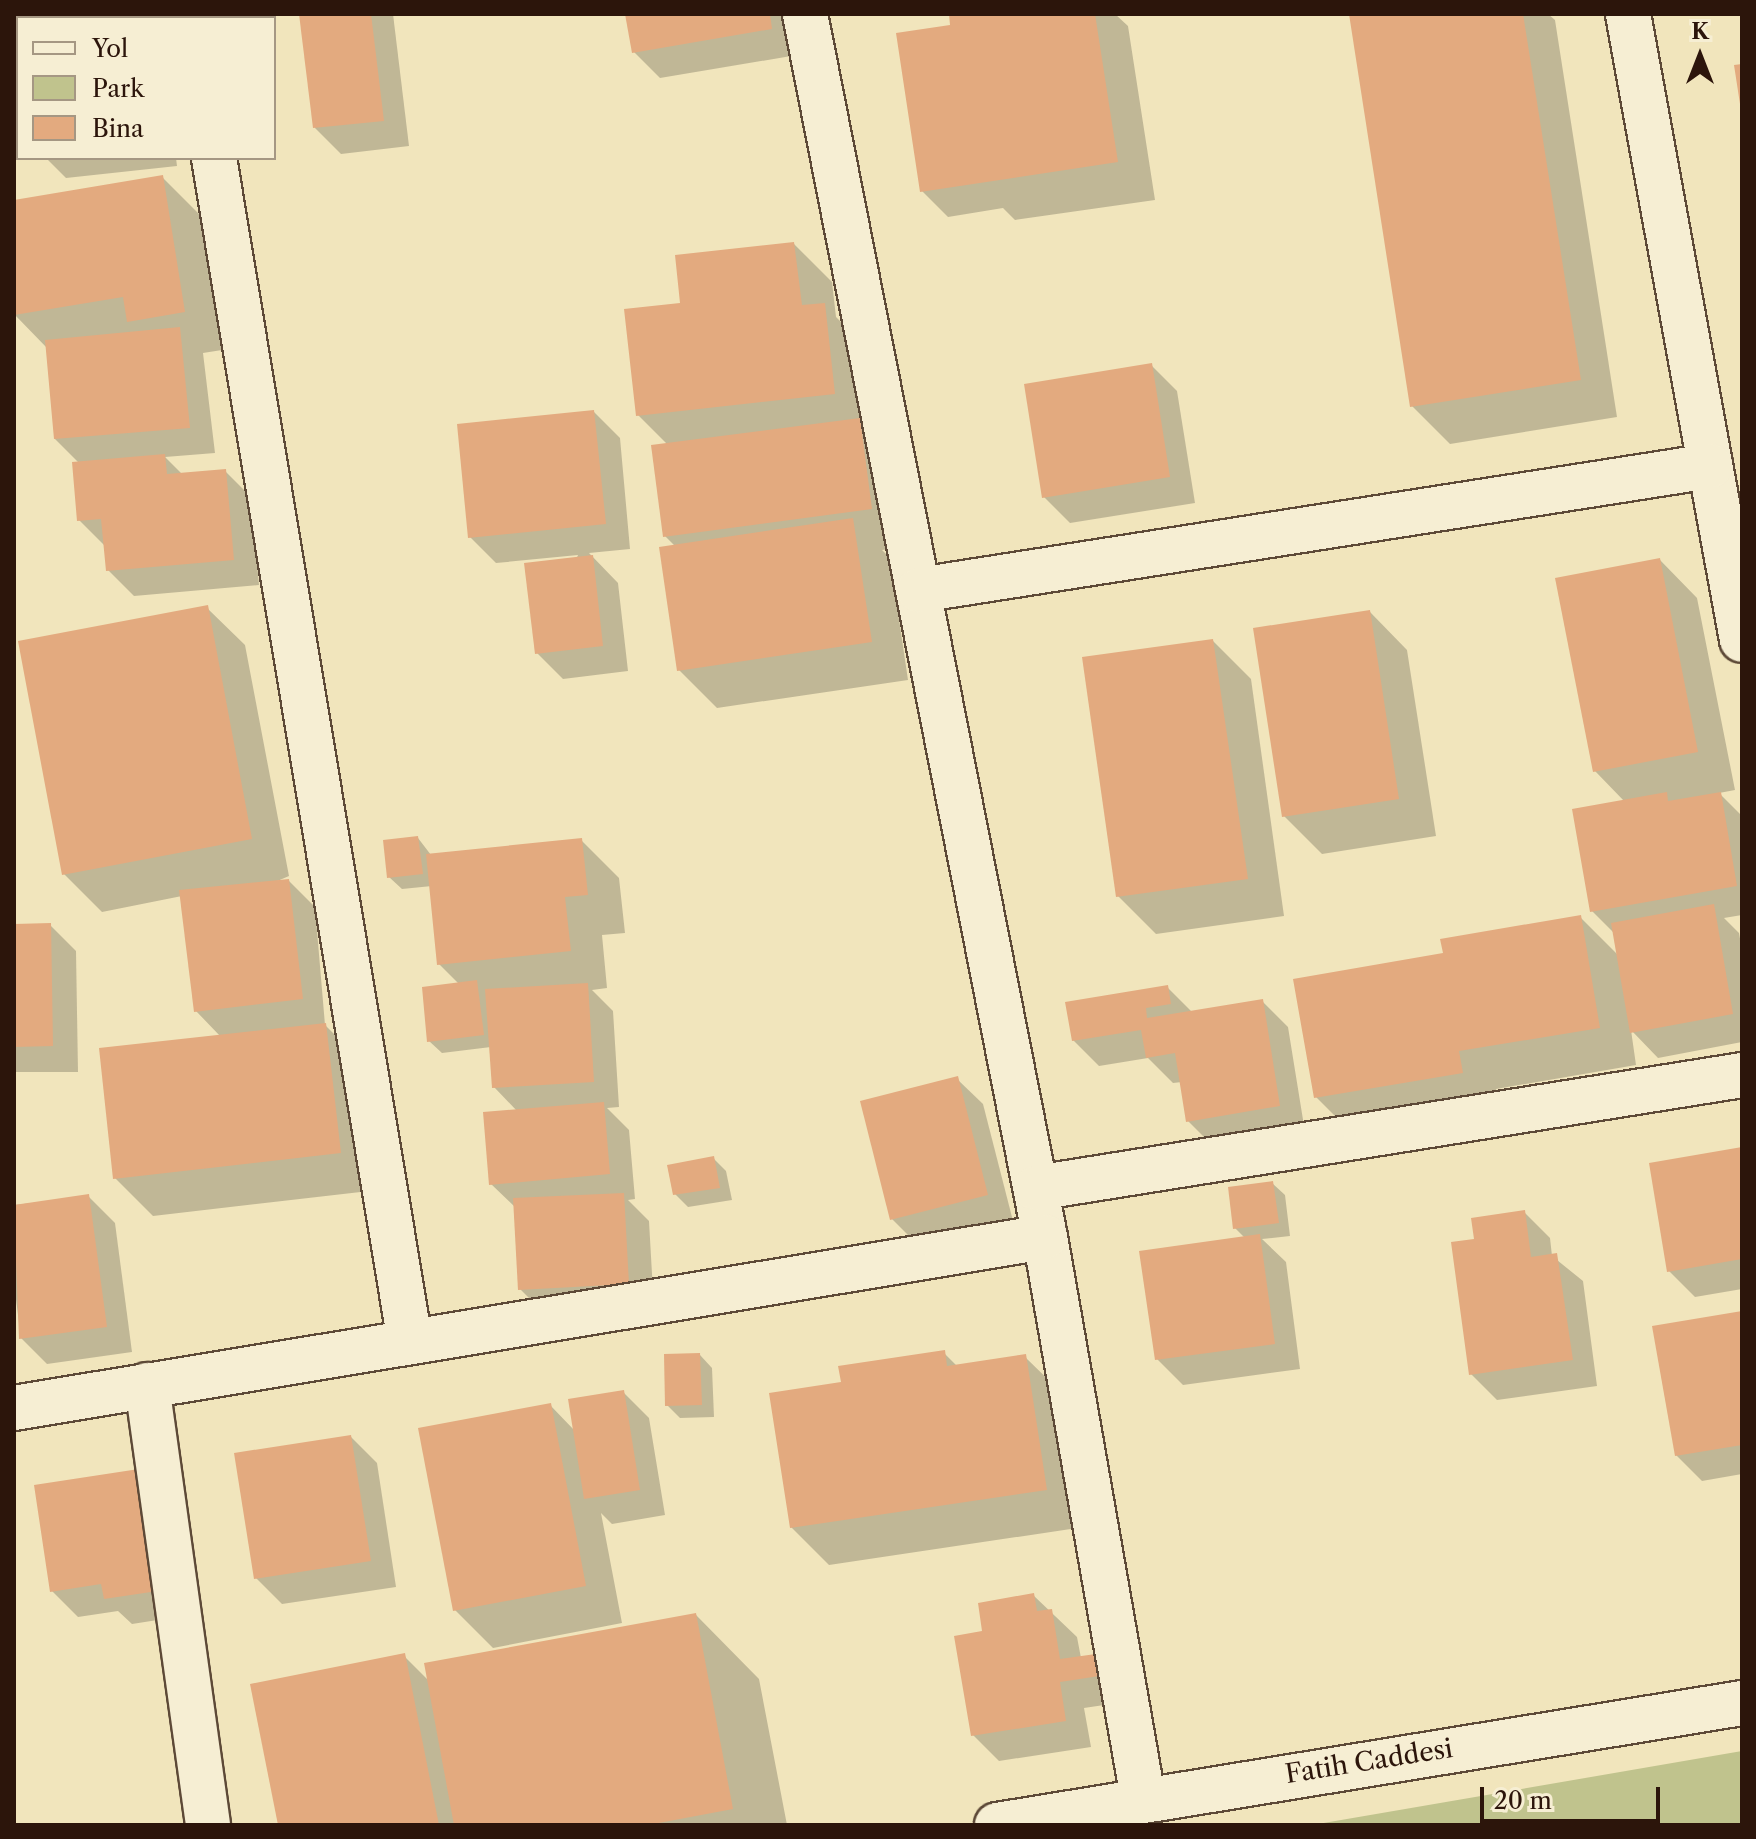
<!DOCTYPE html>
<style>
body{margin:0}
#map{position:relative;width:1756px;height:1839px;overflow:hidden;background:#f1e5bc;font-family:"Libre Caslon Text",serif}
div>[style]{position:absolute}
.green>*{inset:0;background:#c0c38d}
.shadow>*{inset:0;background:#0003}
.building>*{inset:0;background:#e3aa7f}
.roads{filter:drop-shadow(2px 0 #5d4937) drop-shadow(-2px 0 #5d4937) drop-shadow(0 2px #5d4937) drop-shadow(0 -2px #5d4937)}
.minor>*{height:44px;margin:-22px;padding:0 22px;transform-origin:22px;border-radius:22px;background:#f6eed3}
.tertiary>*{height:44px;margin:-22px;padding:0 22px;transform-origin:22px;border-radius:22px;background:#f6eed3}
span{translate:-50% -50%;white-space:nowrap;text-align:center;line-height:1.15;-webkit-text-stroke:8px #f6eed3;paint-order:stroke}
.street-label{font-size:26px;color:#2c150b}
.frame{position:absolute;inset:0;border:16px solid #2c150b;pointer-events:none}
.legend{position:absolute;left:16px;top:16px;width:260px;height:144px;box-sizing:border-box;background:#f6eed3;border:2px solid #a59783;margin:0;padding:10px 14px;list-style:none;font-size:24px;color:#2c150b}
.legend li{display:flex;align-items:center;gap:16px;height:40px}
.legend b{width:40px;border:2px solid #a59783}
.north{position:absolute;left:1660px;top:16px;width:80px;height:80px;-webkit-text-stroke:6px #f6eed3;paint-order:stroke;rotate:0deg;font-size:22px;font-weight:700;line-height:32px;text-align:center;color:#2c150b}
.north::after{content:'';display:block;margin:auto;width:28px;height:36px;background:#2c150b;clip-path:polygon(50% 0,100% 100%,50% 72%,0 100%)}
.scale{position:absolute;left:1480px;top:1787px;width:180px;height:36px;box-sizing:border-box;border:4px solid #2c150b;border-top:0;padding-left:10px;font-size:24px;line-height:28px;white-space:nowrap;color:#2c150b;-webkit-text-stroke:6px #f6eed3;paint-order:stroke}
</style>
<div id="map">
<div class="green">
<i style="clip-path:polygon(1742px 1751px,1742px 1825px,1312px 1825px)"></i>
</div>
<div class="shadow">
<i style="clip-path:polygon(60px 14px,144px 14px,148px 18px,25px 18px)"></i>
<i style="clip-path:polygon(301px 14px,393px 14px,409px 146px,341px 154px,315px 128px)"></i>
<i style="clip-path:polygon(627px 14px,790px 14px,797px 55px,660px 78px,634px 52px)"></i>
<i style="clip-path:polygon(951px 14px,1115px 14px,1128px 26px,1155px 200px,1015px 220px,1003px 208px,948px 217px,922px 191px,954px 31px)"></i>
<i style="clip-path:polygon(1351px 14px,1548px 14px,1555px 20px,1617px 417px,1450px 444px,1412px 406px)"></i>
<i style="clip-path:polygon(46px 158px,176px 158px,177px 166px,66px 178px)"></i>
<i style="clip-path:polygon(162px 177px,200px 215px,222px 350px,203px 353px,215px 453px,165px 457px,183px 475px,225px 471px,251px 497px,259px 585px,134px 596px,108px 570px,106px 547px,79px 520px,80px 464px,55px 439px,47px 348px,14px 314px,14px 202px)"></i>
<i style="clip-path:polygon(794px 244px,832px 282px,836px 317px,862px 343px,909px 546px,882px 550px,890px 558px,908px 680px,717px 708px,679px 670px,675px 546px,665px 536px,668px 445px,638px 415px,683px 305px)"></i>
<i style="clip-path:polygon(1151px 365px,1177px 391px,1195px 503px,1070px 523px,1044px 497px)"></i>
<i style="clip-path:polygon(594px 412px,620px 438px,630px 549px,589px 553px,618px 583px,628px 671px,563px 679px,537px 653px,578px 555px,496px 563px,470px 537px)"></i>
<i style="clip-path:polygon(1660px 560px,1697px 598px,1735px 790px,1719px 793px,1742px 816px,1742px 915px,1724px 918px,1739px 933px,1742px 950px,1742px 1042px,1658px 1058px,1631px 1030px,1636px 1065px,1496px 1089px,1499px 1111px,1354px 1135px,1316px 1097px,1445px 955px,1580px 917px,1619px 956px,1615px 934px,1592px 911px,1625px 802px,1595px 771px)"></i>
<i style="clip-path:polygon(207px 608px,245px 645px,289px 876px,275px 882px,289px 881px,315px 907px,325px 1025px,363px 1063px,378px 1190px,153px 1216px,115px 1178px,221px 1037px,196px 1011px,182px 896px,102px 912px,64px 874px)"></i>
<i style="clip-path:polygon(1370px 612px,1407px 650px,1436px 836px,1322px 854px,1284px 816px)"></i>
<i style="clip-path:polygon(1213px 641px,1251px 679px,1284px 916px,1156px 934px,1118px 896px)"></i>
<i style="clip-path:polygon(418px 838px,431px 855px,581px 840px,619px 878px,625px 933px,602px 935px,607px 988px,592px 990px,613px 1011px,619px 1107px,607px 1108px,629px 1130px,635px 1199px,628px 1200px,649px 1221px,654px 1309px,546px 1315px,520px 1289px,516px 1208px,491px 1184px,517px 1111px,494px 1087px,491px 1047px,442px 1053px,429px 1041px,459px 984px,439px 964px,432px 886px,402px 889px,389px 877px)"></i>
<i style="clip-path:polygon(50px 925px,76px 951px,78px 1072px,14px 1072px,14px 926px)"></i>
<i style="clip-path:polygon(1167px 987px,1192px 1012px,1262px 1001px,1288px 1027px,1305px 1132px,1214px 1147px,1188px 1121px,1182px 1082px,1173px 1083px,1148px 1058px,1099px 1066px,1073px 1040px)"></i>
<i style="clip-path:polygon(957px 1079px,983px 1104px,1013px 1221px,918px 1245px,892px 1219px)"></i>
<i style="clip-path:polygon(1742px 1149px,1742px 1289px,1695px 1297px,1669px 1271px)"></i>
<i style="clip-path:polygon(713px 1158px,726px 1171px,732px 1200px,688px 1207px,675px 1194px)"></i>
<i style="clip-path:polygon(1272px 1183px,1285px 1195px,1290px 1236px,1262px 1239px,1286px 1262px,1300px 1369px,1183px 1385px,1157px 1359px,1245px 1238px,1235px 1228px)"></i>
<i style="clip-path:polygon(89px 1197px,115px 1223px,132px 1352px,47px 1364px,21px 1338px,14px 1284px,14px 1205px)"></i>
<i style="clip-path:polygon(1524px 1212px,1550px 1238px,1552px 1256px,1583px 1281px,1597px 1386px,1497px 1400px,1471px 1374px,1476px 1241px)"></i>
<i style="clip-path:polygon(1742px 1313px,1742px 1474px,1702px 1481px,1676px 1455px)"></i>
<i style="clip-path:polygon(944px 1353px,958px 1367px,1025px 1357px,1063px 1394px,1084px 1527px,829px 1565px,791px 1527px,843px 1384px)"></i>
<i style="clip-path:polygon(700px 1355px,712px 1368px,714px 1417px,680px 1418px,667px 1405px)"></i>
<i style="clip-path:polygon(623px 1392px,649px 1418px,665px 1515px,612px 1524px,601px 1513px,622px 1623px,493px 1648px,455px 1610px,550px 1405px,575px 1431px)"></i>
<i style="clip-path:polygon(351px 1437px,377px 1463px,396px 1587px,282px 1604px,256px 1578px)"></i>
<i style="clip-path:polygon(37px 1486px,196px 1614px,132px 1624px,118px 1611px,78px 1617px,52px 1591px)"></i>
<i style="clip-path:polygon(1033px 1595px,1077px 1637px,1081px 1658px,1131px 1701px,1084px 1708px,1091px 1747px,999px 1761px,973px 1735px,985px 1632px)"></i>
<i style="clip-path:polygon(696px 1615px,759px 1679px,787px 1825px,281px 1825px,404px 1656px,429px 1681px)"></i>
</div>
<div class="building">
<i style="clip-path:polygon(42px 14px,138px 14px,138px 18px,24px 18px)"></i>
<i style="clip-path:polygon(299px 14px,371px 14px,384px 121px,313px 128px)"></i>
<i style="clip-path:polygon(625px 14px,770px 14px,772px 29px,632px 53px)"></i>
<i style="clip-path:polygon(949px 14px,1095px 14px,1118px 162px,920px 192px,896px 33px,950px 25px)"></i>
<i style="clip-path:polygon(1349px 14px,1523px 14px,1581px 380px,1410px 407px)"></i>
<i style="clip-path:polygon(1742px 64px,1742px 104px,1740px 104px,1734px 65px)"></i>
<i style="clip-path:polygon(163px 175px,185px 312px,127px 322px,123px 297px,14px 315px,14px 200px)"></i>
<i style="clip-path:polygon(794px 242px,802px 305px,825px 303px,835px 394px,636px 416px,624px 309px,680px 303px,675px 255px)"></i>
<i style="clip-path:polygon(180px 327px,190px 428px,54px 439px,45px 340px)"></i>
<i style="clip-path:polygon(1152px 363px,1170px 477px,1042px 498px,1024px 384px)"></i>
<i style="clip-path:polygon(594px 410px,606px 524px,468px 538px,457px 424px)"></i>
<i style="clip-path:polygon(860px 418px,872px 509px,663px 537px,651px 445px)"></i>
<i style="clip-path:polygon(165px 454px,167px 474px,226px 469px,234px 560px,106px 571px,101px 519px,77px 521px,72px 462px)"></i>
<i style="clip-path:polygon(853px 518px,872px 642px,677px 671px,659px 547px)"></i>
<i style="clip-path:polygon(593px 555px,603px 646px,535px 654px,524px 563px)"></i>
<i style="clip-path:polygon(1660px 558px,1698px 752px,1593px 772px,1555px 578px)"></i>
<i style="clip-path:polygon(208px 605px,252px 839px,62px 875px,18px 641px)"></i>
<i style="clip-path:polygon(1370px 610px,1399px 799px,1282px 817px,1253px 628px)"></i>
<i style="clip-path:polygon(1213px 639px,1248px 879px,1116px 897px,1082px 657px)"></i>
<i style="clip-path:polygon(1667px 792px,1668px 801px,1721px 792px,1737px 886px,1590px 912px,1572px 809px)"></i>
<i style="clip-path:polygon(418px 836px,423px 874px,387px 878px,383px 840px)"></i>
<i style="clip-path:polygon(582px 838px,588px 895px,565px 897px,571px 951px,437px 965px,426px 854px)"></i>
<i style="clip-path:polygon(289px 879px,303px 999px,194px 1012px,179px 890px)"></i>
<i style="clip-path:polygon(1714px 904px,1733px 1014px,1630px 1033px,1611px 923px)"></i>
<i style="clip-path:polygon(1581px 915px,1600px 1028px,1459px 1051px,1463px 1073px,1314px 1098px,1293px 979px,1443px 953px,1440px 939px)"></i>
<i style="clip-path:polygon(51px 923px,53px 1046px,14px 1047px,14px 924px)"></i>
<i style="clip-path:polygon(477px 980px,484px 1035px,427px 1042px,422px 987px)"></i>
<i style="clip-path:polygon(588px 983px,594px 1082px,492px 1088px,485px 989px)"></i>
<i style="clip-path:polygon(1168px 985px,1171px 1004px,1146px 1008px,1147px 1018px,1263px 999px,1280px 1106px,1186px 1122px,1175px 1053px,1146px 1058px,1141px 1030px,1072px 1041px,1065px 1002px)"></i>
<i style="clip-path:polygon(326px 1023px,341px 1153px,113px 1179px,99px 1048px)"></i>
<i style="clip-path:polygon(958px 1076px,988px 1195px,890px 1220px,860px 1101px)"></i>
<i style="clip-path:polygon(604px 1102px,610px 1174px,489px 1185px,483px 1112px)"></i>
<i style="clip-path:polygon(1742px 1147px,1742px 1259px,1667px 1272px,1649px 1163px)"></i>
<i style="clip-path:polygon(714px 1156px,720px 1188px,673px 1195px,667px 1165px)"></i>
<i style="clip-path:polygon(1273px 1181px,1279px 1223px,1233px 1229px,1228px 1187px)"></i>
<i style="clip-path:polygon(624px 1193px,629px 1284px,518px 1290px,513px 1198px)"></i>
<i style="clip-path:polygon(89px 1194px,107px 1327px,19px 1339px,14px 1205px)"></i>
<i style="clip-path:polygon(1525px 1210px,1531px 1257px,1557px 1253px,1573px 1360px,1469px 1375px,1451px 1242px,1474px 1239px,1471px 1218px)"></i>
<i style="clip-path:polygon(1260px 1234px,1275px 1344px,1155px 1360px,1139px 1251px)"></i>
<i style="clip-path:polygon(1742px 1311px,1742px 1445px,1675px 1456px,1652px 1326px)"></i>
<i style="clip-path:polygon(945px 1350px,947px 1366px,1026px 1354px,1047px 1490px,790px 1528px,769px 1393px,841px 1382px,838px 1366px)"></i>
<i style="clip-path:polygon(700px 1353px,702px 1405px,665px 1406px,664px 1354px)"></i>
<i style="clip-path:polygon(624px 1390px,640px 1490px,584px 1499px,568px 1399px)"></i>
<i style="clip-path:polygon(551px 1403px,586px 1586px,453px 1611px,418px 1428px)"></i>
<i style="clip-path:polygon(351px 1435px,371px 1561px,254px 1579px,234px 1453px)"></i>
<i style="clip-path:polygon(152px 1467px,171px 1589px,104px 1599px,101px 1584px,50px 1592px,34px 1485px)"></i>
<i style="clip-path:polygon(1034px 1593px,1037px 1611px,1052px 1609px,1060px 1659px,1103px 1653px,1106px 1675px,1060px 1682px,1066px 1721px,971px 1736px,954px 1636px,982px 1631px,978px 1603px)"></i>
<i style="clip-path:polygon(696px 1613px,733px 1809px,648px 1825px,454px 1825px,424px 1663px)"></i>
<i style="clip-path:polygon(405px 1653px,439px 1825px,278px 1825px,250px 1684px)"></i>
</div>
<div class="roads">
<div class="minor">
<i style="left:190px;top:14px;width:4px;rotate:90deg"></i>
<i style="left:805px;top:14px;width:1246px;rotate:78.9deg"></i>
<i style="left:1045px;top:1237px;width:569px;rotate:80.09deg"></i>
<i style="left:1628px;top:14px;width:636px;rotate:79.68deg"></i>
<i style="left:214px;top:158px;width:1200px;rotate:80.6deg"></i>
<i style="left:919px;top:590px;width:801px;rotate:-8.91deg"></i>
<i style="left:1036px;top:1188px;width:715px;rotate:-9.09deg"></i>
<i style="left:147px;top:1385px;width:444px;rotate:82.1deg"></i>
<i style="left:14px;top:1408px;width:1045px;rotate:-9.42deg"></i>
</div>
<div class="tertiary">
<i style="left:997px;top:1825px;width:755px;rotate:-9.3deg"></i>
</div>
</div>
<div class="street-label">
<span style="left:1369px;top:1762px;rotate:-9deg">Fatih Caddesi</span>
</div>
<div class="frame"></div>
<ul class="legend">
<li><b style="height:10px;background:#f6eed3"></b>Yol</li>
<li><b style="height:22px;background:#c0c38d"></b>Park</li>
<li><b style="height:22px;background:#e3aa7f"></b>Bina</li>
</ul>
<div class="north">K</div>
<div class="scale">20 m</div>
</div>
